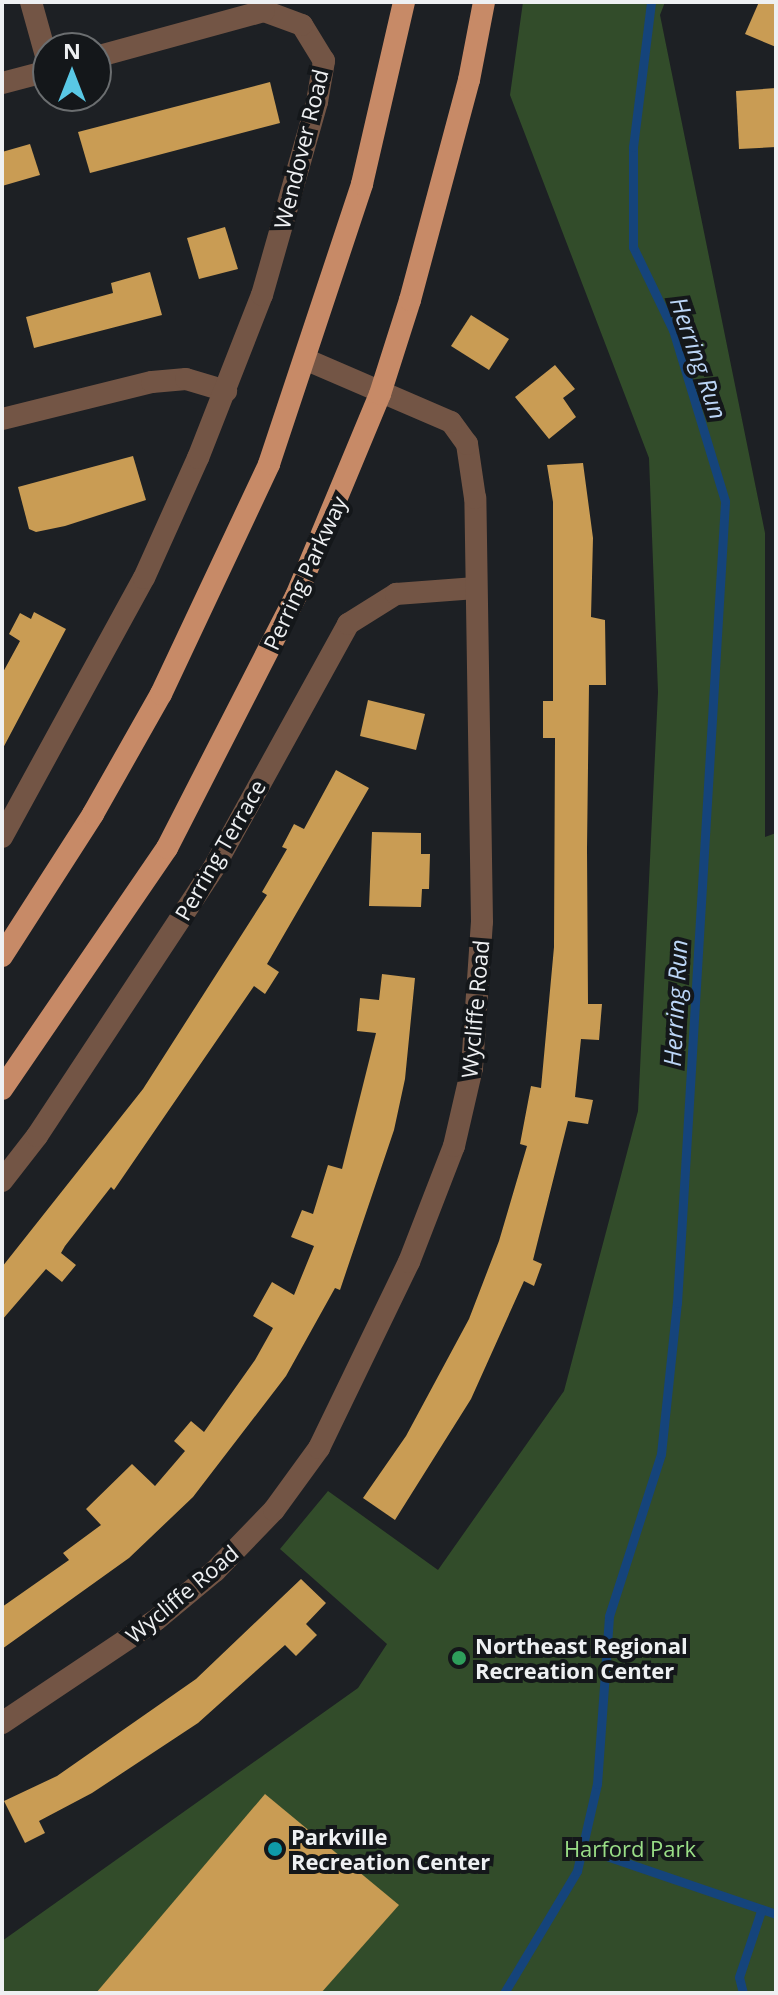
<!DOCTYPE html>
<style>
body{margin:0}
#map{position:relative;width:778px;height:1995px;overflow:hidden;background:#1d2024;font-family:"Open Sans",sans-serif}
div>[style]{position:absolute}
.green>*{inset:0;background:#324c2a}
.stream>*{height:9px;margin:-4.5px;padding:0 4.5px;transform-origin:4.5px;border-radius:4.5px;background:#15447b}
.building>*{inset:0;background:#c99c54}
.minor>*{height:22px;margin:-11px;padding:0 11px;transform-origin:11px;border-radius:11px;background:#735545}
.primary>*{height:22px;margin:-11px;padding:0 11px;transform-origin:11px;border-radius:11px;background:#c78a67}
.dots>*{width:22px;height:22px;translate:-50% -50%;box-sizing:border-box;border:4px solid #14171a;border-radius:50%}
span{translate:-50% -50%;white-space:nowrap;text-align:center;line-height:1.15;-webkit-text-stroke:8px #14171a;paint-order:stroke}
.street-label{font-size:22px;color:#eef0f2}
.poi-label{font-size:22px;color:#eef0f2;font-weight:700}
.left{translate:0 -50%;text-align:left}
.park-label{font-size:22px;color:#9ade87}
.water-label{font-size:24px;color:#bbd5f6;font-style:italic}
.frame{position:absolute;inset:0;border:4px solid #eef0f2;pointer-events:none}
.north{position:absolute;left:32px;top:32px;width:80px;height:80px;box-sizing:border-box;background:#14171a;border:2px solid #6b6e70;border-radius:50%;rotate:0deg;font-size:22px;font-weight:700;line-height:32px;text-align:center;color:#eef0f2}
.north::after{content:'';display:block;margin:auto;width:28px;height:36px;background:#59c8e5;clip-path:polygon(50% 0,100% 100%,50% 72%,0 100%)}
</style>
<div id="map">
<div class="green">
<i style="clip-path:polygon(523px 2px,665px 2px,660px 15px,765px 533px,765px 837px,776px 833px,776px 1993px,2px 1993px,2px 1941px,358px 1688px,387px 1644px,280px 1549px,328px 1491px,438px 1570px,564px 1391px,638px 1111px,658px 692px,649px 458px,510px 95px)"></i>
</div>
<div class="stream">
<i style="left:583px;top:1848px;width:204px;rotate:18.9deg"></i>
<i style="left:504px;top:1993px;width:142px;rotate:-59.1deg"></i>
<i style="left:577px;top:1871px;width:89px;rotate:-77.1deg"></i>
<i style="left:597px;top:1784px;width:168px;rotate:-85.9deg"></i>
<i style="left:609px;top:1616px;width:170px;rotate:-72.2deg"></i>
<i style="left:661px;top:1454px;width:152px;rotate:-84deg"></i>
<i style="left:677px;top:1303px;width:803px;rotate:-86.57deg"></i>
<i style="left:725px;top:501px;width:179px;rotate:-106.9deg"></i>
<i style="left:673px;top:330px;width:92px;rotate:-115.7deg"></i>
<i style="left:633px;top:247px;width:100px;rotate:-90deg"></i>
<i style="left:633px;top:147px;width:146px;rotate:-82.9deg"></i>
<i style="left:743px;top:1993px;width:16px;rotate:-104deg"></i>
<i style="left:739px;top:1977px;width:70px;rotate:-71.6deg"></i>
</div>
<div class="building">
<i style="clip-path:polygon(759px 2px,776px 2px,776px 47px,745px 34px)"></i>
<i style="clip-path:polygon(270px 82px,280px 123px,90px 173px,78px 132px)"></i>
<i style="clip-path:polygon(776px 88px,776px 147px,739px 149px,736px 91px)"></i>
<i style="clip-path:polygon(30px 144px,40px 175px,2px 186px,2px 152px)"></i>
<i style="clip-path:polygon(225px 227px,238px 269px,199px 279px,187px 238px)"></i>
<i style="clip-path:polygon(150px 272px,162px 315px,34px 348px,26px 317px,113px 293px,111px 283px)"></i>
<i style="clip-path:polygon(471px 315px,509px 339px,489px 370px,451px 346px)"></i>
<i style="clip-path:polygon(555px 365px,575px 389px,563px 398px,576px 417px,549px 439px,515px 397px)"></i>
<i style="clip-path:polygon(133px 456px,146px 500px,65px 526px,36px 532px,29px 529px,18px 487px)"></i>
<i style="clip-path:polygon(583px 463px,593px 538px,591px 617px,605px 620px,606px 685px,589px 685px,587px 849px,588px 1004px,602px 1004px,599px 1040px,581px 1039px,575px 1097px,593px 1100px,588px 1124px,568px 1121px,533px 1260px,542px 1264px,534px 1286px,524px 1281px,471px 1399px,395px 1520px,363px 1498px,406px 1436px,469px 1319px,499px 1241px,527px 1146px,520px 1144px,531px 1086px,541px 1088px,554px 947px,555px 738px,543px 738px,543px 701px,553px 701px,553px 502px,547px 465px)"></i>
<i style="clip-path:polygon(34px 612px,66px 629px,2px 750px,2px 674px,20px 641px,9px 634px,20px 613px,31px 619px)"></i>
<i style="clip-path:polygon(368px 700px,425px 714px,416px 750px,360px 736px)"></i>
<i style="clip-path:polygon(336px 770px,369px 788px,267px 964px,279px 972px,265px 994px,254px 986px,114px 1190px,111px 1187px,65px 1246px,61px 1253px,76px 1265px,62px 1282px,46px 1269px,2px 1320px,2px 1267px,143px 1089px,267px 895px,262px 892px,287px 849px,282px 847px,294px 824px,304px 829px)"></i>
<i style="clip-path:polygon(372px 832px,421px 833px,421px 854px,430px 854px,429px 889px,422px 889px,421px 907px,369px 906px)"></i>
<i style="clip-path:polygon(382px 974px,415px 978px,405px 1079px,394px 1130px,340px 1290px,335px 1288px,286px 1376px,193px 1497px,129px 1558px,2px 1649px,2px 1607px,69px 1560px,63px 1553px,101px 1525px,86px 1509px,132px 1464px,155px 1486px,185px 1451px,174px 1441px,191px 1421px,204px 1432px,255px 1360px,273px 1328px,253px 1316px,272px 1282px,294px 1295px,314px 1246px,291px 1237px,302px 1210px,313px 1214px,328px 1165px,342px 1169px,376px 1033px,357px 1031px,360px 998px,379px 1000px)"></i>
<i style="clip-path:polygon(301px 1579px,326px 1603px,306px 1624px,317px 1635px,296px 1656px,285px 1645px,198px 1723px,92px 1793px,39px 1821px,45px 1833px,25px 1843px,4px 1801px,57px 1776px,196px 1679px)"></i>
<i style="clip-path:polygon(265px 1794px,399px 1905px,321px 1993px,96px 1993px)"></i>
</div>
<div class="minor">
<i style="left:31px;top:2px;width:63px;rotate:74.4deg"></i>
<i style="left:2px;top:83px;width:48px;rotate:-14.6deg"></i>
<i style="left:2px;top:419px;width:154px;rotate:-13.9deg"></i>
<i style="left:152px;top:382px;width:34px;rotate:-5deg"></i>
<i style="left:186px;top:379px;width:42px;rotate:16.7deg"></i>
<i style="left:2px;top:837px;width:295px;rotate:-61.3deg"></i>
<i style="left:144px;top:578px;width:132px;rotate:-65.8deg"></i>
<i style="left:198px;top:458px;width:175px;rotate:-68.6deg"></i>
<i style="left:262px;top:295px;width:201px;rotate:-74.1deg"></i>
<i style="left:317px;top:102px;width:42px;rotate:-80.3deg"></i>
<i style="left:324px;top:61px;width:42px;rotate:-121.4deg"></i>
<i style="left:302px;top:25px;width:40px;rotate:-159.8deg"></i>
<i style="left:264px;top:11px;width:174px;rotate:164.7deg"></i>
<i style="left:2px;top:1181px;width:57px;rotate:-52.1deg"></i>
<i style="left:37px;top:1136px;width:320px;rotate:-56.6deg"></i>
<i style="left:213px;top:869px;width:280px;rotate:-61.1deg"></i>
<i style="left:348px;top:624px;width:57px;rotate:-32deg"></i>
<i style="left:396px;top:594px;width:80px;rotate:-4.3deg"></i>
<i style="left:2px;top:1723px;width:185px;rotate:-33.8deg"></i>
<i style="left:156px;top:1620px;width:77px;rotate:-39.7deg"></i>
<i style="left:215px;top:1571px;width:85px;rotate:-46deg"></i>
<i style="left:274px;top:1510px;width:77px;rotate:-54deg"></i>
<i style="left:319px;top:1448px;width:207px;rotate:-64.2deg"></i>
<i style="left:409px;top:1262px;width:124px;rotate:-68.8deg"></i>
<i style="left:454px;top:1146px;width:80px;rotate:-77deg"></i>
<i style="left:472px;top:1068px;width:146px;rotate:-86.1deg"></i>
<i style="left:482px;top:922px;width:424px;rotate:-90.9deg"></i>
<i style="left:475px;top:498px;width:55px;rotate:-98.4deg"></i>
<i style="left:467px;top:444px;width:27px;rotate:-126deg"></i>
<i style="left:451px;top:422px;width:157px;rotate:-156.7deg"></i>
</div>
<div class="primary">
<i style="left:2px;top:956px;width:169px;rotate:-57.3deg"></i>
<i style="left:93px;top:814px;width:138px;rotate:-60.5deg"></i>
<i style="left:161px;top:694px;width:254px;rotate:-64.8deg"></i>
<i style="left:269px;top:464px;width:295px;rotate:-71.6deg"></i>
<i style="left:362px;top:184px;width:187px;rotate:-77deg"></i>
<i style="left:2px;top:1089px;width:292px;rotate:-55.6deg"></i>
<i style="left:167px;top:848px;width:283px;rotate:-62.9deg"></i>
<i style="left:296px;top:596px;width:219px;rotate:-67.4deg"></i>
<i style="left:380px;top:394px;width:99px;rotate:-72.3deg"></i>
<i style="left:410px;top:300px;width:228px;rotate:-75deg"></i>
<i style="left:469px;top:80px;width:79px;rotate:-79.1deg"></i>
</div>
<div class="dots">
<i style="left:459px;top:1658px;background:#2e9e5b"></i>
<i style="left:275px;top:1849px;background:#0f9aa8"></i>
</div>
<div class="street-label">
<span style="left:301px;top:149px;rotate:-76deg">Wendover Road</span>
<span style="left:305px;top:573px;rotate:-65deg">Perring Parkway</span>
<span style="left:220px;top:850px;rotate:-60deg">Perring Terrace</span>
<span style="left:475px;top:1009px;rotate:-85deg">Wycliffe Road</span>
<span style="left:182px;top:1594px;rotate:-40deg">Wycliffe Road</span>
</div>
<div class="poi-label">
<span class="left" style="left:475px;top:1658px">Northeast Regional<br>Recreation Center</span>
<span class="left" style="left:291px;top:1849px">Parkville<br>Recreation Center</span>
</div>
<div class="park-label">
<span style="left:630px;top:1849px">Harford Park</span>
</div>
<div class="water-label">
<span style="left:699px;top:358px;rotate:71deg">Herring Run</span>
<span style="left:675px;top:1003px;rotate:-87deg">Herring Run</span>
</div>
<div class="frame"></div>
<div class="north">N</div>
</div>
